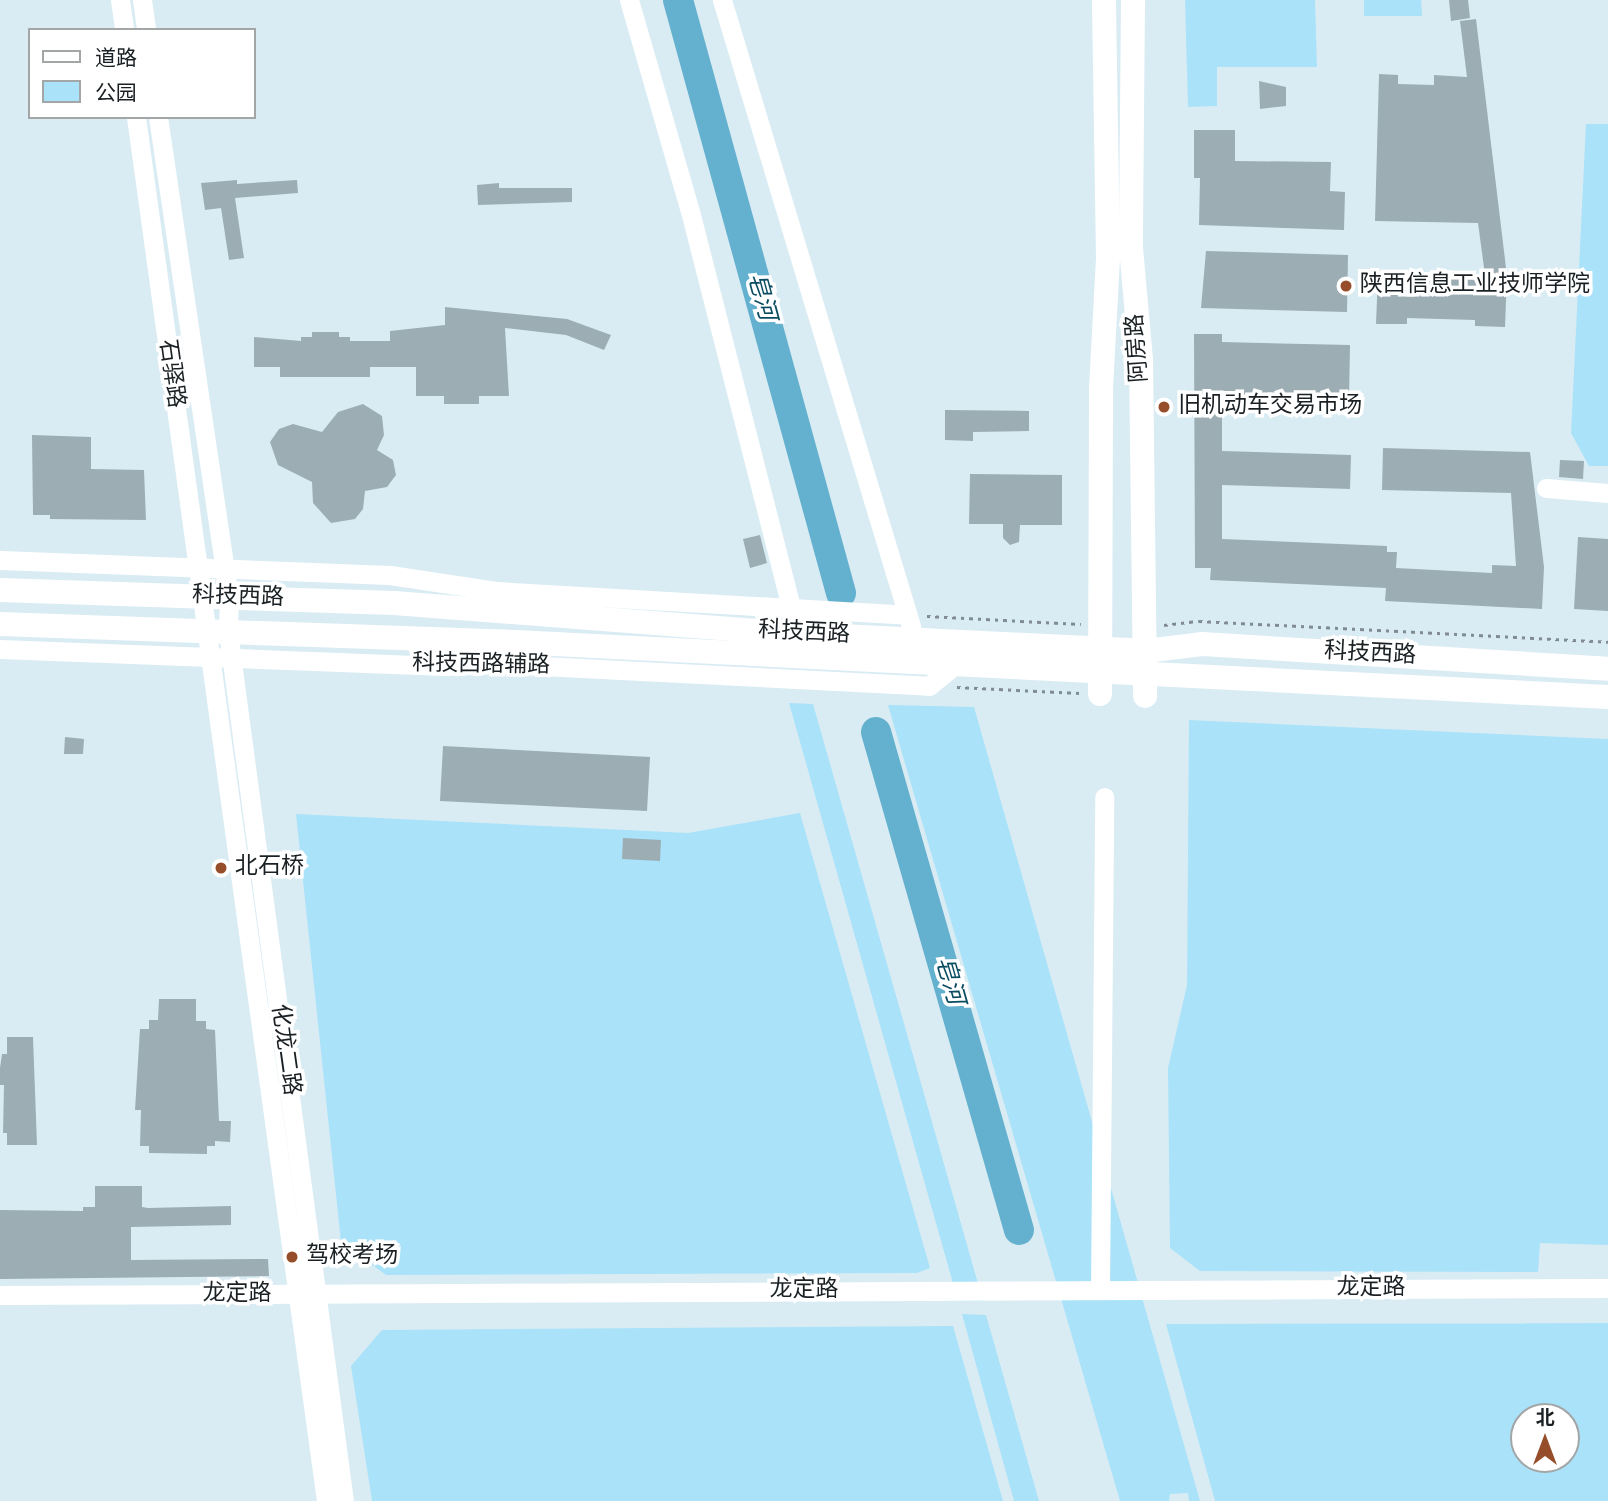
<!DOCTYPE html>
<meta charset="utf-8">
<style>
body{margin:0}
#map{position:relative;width:1608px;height:1501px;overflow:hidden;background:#daecf3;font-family:Overpass,"Noto Sans SC",sans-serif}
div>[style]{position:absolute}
.green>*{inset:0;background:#aae2f9}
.river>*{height:30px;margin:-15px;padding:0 15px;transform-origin:15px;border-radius:15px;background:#64b0cf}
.building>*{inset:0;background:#9cadb4}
.path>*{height:2.5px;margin-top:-1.25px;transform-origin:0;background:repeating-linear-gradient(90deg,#808c91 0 3.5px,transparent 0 8.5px)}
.minor>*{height:19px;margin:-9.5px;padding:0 9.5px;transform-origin:9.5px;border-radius:9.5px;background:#fff}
.major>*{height:24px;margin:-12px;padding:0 12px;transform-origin:12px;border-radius:12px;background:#fff}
.dots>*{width:19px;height:19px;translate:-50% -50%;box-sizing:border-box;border:4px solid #fff;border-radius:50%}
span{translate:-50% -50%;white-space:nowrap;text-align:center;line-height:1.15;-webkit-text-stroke:7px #fff;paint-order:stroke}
.poi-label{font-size:23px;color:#1a2023}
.left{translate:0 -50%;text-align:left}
.street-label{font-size:23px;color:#1a2023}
.water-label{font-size:24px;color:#094c61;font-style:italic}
.legend{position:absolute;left:28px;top:28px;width:228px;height:91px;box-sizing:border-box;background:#fff;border:2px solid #a3a6a7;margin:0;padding:9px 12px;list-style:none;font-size:21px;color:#1a2023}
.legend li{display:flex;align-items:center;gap:14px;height:35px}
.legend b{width:35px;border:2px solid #a3a6a7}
.north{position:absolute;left:1510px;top:1403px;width:70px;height:70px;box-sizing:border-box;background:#fff;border:2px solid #a3a6a7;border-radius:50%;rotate:0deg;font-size:19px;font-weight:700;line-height:28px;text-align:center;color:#1a2023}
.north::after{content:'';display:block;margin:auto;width:24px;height:32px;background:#964e2a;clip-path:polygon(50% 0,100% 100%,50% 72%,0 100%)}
</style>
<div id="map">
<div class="green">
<i style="clip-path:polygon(1185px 0,1315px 0,1317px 67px,1217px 67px,1217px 106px,1188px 107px)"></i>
<i style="clip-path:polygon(1364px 0,1421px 0,1422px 16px,1364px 16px)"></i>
<i style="clip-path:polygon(1586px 124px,1608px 124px,1608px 466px,1589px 466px,1571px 433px)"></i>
<i style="clip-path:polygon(789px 703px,813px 704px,983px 1301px,958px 1301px)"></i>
<i style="clip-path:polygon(888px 705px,974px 707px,1200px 1501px,1189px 1501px,1188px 1493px,1170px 1494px,1169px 1501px,1120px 1501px)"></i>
<i style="clip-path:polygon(1189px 720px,1608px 739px,1608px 1245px,1540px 1243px,1538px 1272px,1200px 1271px,1170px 1248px,1168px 1068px,1187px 985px)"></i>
<i style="clip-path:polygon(800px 813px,930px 1268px,917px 1273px,386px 1275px,341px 1242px,296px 814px,688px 833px)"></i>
<i style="clip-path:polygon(962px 1314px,986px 1315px,1039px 1501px,1014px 1501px)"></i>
<i style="clip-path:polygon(evenodd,1608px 1323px,1608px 1501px,1215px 1501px,1166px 1324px,1608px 1323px,1524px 1417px,1566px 1417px,1566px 1459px,1524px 1459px,1524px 1417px)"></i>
<i style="clip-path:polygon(953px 1326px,1003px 1501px,372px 1501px,351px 1366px,382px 1330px)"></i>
</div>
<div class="river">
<i style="left:678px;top:0;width:615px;rotate:74.63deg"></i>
<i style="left:876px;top:732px;width:518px;rotate:73.98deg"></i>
</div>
<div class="building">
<i style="clip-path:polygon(1449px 0,1468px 0,1470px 18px,1451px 21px)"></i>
<i style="clip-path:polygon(1476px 19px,1507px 276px,1505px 327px,1475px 326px,1475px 320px,1407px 318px,1407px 324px,1376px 324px,1378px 273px,1476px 280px,1476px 275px,1485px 275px,1478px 223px,1375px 221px,1379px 74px,1398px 75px,1398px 84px,1434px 85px,1434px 75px,1467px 77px,1460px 21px)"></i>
<i style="clip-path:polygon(1259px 81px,1286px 87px,1286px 106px,1260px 109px)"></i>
<i style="clip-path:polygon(1194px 130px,1235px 130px,1235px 161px,1331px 162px,1330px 191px,1345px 192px,1344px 230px,1199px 225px,1200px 178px,1194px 178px)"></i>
<i style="clip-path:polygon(237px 180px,237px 184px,297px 180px,298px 193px,235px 198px,244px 258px,229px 260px,221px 208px,205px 210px,201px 183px)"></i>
<i style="clip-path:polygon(499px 183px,499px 188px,572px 188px,572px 202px,478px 205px,477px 185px)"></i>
<i style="clip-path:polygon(1206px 251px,1348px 255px,1347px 312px,1201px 308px)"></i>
<i style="clip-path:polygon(445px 307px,567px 319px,611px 335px,604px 350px,566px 335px,505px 328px,509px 396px,479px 396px,479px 404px,444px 404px,444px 396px,416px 396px,416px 367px,370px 367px,370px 377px,280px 377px,280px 367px,254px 367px,254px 337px,301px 341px,301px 337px,312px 337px,312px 332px,339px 332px,339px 337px,350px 337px,350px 341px,390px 341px,390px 331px,445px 325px)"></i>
<i style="clip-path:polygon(1194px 334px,1222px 334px,1222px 342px,1350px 345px,1349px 400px,1222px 396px,1222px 451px,1351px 455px,1350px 489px,1222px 485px,1222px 539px,1387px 546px,1387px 552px,1397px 552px,1396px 568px,1492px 573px,1492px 565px,1516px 566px,1511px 493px,1382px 490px,1383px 448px,1530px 452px,1544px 567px,1542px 609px,1385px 601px,1386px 588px,1210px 580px,1211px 568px,1195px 568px)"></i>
<i style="clip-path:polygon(363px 404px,382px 416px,384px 435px,377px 450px,393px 460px,396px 475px,387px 487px,365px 491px,363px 509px,355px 519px,331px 523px,313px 503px,312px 482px,278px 465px,270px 442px,279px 429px,293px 424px,322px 432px,338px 412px)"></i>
<i style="clip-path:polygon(945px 410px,1029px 411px,1029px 431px,973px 432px,973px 441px,945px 440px)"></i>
<i style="clip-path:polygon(32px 435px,91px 437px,91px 469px,144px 470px,146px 520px,50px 519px,50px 515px,33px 515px)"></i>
<i style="clip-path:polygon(1560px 460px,1584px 461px,1583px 479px,1559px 477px)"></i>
<i style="clip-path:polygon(970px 474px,1062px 475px,1062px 525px,1020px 525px,1019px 542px,1010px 545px,1003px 538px,1003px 524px,969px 524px)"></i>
<i style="clip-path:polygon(760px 535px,767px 563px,750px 568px,743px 539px)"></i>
<i style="clip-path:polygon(1578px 537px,1608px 539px,1608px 611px,1574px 609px)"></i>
<i style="clip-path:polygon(65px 737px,84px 739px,83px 754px,64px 754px)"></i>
<i style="clip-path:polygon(443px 746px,650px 757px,647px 811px,440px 801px)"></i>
<i style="clip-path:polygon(623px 838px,661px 840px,660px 861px,622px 859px)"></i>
<i style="clip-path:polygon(159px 999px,196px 999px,196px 1021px,206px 1021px,206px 1029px,215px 1030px,219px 1121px,231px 1121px,230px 1142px,215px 1141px,215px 1146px,207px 1146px,207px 1154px,149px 1153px,149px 1146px,140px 1146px,141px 1110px,135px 1110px,140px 1029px,149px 1029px,149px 1020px,158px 1020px)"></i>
<i style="clip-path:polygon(7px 1037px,33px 1037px,37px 1145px,7px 1145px,7px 1133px,3px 1133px,4px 1085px,0 1085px,0 1068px,2px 1054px,7px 1054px)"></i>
<i style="clip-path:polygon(95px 1186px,142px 1186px,142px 1207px,148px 1208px,231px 1206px,231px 1225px,131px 1227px,131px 1260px,268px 1259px,269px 1276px,0 1279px,0 1210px,83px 1211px,83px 1207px,95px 1207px)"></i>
</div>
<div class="path">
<i style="left:927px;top:616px;width:154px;rotate:3deg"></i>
<i style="left:1164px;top:625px;width:35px;rotate:-7deg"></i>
<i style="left:1199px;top:621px;width:410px;rotate:2.9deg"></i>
<i style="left:957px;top:687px;width:123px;rotate:2.8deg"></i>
</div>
<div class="minor">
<i style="left:120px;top:0;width:30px;rotate:82deg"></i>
<i style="left:142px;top:0;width:30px;rotate:82deg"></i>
<i style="left:629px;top:0;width:220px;rotate:73.9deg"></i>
<i style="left:690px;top:211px;width:421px;rotate:75.7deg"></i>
<i style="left:722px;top:0;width:654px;rotate:73.2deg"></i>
<i style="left:136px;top:117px;width:1397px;rotate:82.18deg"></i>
<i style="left:158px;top:117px;width:487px;rotate:81.6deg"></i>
<i style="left:229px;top:599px;width:33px;rotate:92deg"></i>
<i style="left:228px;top:632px;width:877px;rotate:82.4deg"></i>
<i style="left:1546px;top:488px;width:62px;rotate:4.6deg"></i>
<i style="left:0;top:560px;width:390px;rotate:2.2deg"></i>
<i style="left:390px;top:575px;width:107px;rotate:8.6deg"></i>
<i style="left:496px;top:591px;width:412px;rotate:3.3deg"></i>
<i style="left:0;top:649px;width:446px;rotate:2.2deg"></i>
<i style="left:446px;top:666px;width:55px;rotate:-2.1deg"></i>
<i style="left:501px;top:664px;width:429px;rotate:2.9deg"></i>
<i style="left:929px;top:686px;width:32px;rotate:-39deg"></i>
<i style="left:1100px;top:1290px;width:493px;rotate:-89.5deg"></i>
<i style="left:0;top:1295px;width:1608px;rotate:-0.25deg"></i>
</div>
<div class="major">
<i style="left:1133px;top:0;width:248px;rotate:90.5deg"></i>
<i style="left:1131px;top:248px;width:111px;rotate:84.9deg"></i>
<i style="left:1141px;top:359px;width:337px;rotate:89.3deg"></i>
<i style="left:0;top:590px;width:394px;rotate:1.9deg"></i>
<i style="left:394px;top:603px;width:387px;rotate:4.4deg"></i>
<i style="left:780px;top:633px;width:365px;rotate:2.8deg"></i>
<i style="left:1145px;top:651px;width:57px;rotate:-7deg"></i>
<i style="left:1202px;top:644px;width:407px;rotate:3.5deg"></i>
<i style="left:0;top:624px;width:515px;rotate:2deg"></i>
<i style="left:515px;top:642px;width:1094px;rotate:2.88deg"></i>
<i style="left:1100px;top:694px;width:306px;rotate:-89.8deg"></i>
<i style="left:1101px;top:388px;width:131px;rotate:-86.9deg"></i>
<i style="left:1108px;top:257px;width:257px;rotate:-90.9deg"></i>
</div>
<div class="dots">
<i style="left:1346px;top:286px;background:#964e2a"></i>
<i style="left:1164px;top:407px;background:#964e2a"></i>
<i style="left:221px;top:868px;background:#964e2a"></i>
<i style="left:292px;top:1257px;background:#964e2a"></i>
</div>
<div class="poi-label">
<span class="left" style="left:1360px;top:286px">陕西信息工业技师学院</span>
<span class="left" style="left:1178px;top:407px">旧机动车交易市场</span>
<span class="left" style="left:235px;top:868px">北石桥</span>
<span class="left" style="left:306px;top:1257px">驾校考场</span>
</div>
<div class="street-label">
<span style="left:1139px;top:348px;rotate:-94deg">阿房路</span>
<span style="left:170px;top:374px;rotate:82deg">石驿路</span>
<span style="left:238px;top:598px;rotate:2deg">科技西路</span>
<span style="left:804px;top:634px;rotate:3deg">科技西路</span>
<span style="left:1370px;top:655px;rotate:3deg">科技西路</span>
<span style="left:481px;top:666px;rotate:1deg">科技西路辅路</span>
<span style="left:284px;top:1050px;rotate:82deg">化龙二路</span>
<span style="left:1371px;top:1289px">龙定路</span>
<span style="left:804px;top:1291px">龙定路</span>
<span style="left:237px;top:1295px">龙定路</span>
</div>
<div class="water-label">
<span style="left:760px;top:297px;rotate:75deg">皂河</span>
<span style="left:948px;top:981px;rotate:74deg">皂河</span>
</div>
<ul class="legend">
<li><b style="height:9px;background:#fff"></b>道路</li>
<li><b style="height:19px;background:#aae2f9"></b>公园</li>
</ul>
<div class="north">北</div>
</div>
